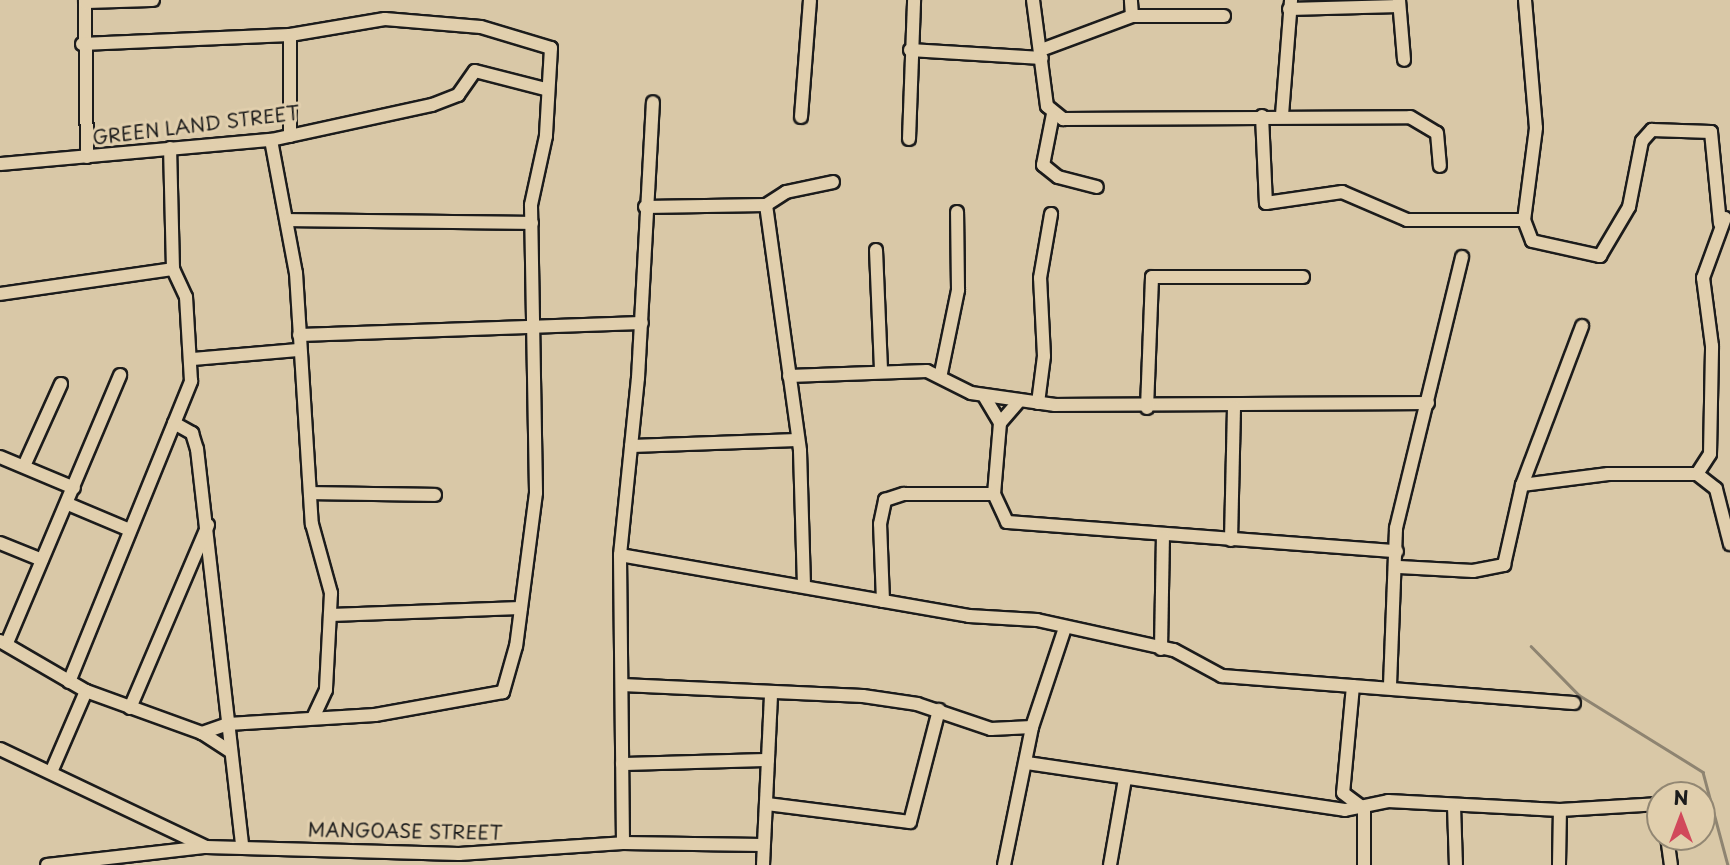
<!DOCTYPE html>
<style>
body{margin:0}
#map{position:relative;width:1730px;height:865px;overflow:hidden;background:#d9c8a7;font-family:"Playpen Sans",sans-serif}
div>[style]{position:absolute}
.stream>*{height:2.5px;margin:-1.25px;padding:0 1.25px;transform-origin:1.25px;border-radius:1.25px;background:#8e8471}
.roads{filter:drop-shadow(2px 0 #1c1c1c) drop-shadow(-2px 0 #1c1c1c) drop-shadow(0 2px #1c1c1c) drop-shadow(0 -2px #1c1c1c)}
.minor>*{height:12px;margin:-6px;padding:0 6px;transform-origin:6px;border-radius:6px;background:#e1cfad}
span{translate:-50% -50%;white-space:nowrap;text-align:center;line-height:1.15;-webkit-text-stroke:6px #e1cfad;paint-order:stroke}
.street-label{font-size:19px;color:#1c1c1c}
.north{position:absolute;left:1646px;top:781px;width:70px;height:70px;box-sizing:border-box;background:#e1cfad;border:2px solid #928773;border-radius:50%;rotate:0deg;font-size:19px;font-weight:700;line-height:28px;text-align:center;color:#1c1c1c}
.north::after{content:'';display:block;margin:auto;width:24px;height:32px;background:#d1495b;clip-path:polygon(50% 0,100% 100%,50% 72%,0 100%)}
</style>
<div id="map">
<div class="stream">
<i style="left:1531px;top:646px;width:69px;rotate:45.6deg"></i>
<i style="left:1579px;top:695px;width:146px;rotate:31.8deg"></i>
<i style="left:1703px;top:772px;width:96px;rotate:75deg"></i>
</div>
<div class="roads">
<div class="minor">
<i style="left:85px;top:0;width:157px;rotate:89.3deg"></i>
<i style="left:1033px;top:0;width:107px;rotate:82.5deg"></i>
<i style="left:1047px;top:106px;width:21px;rotate:39deg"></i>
<i style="left:1063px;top:119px;width:347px;rotate:-0.3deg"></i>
<i style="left:1410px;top:117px;width:31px;rotate:31deg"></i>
<i style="left:1437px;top:133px;width:33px;rotate:85deg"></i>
<i style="left:1399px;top:0;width:60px;rotate:85.2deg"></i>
<i style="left:1525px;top:0;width:128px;rotate:85.1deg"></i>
<i style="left:1536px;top:128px;width:93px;rotate:97.4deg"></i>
<i style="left:1524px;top:220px;width:22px;rotate:69deg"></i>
<i style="left:1532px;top:241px;width:70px;rotate:12.4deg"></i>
<i style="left:1600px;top:256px;width:57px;rotate:-59.4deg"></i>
<i style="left:1629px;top:207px;width:67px;rotate:-78.9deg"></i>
<i style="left:1642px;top:141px;width:15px;rotate:-48deg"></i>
<i style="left:1652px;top:130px;width:59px;rotate:1.9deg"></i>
<i style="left:1711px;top:132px;width:92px;rotate:84.4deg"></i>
<i style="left:85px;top:2px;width:68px;rotate:-1.7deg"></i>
<i style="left:1289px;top:9px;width:110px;rotate:-1.6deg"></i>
<i style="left:1132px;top:16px;width:92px"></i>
<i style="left:290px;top:35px;width:101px;rotate:90deg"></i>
<i style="left:82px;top:44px;width:208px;rotate:-2.5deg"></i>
<i style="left:290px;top:35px;width:96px;rotate:-9.6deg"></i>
<i style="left:385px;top:19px;width:96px;rotate:4.8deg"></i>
<i style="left:481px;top:27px;width:73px;rotate:16.7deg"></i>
<i style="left:551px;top:48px;width:88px;rotate:93.3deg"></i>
<i style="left:546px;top:136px;width:71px;rotate:102.3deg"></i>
<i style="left:531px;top:205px;width:288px;rotate:89deg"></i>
<i style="left:536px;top:493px;width:154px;rotate:97.4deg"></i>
<i style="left:516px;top:646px;width:48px;rotate:105.8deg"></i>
<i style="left:503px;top:692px;width:130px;rotate:169.8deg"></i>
<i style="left:375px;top:715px;width:147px;rotate:176.5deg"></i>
<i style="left:228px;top:724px;width:28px;rotate:161deg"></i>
<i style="left:910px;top:50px;width:132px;rotate:3.5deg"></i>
<i style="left:1041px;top:50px;width:97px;rotate:-20.5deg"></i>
<i style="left:1132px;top:16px;width:16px;rotate:-94deg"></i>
<i style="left:1053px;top:114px;width:52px;rotate:101.1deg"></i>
<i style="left:1043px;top:165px;width:19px;rotate:39deg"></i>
<i style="left:1058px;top:177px;width:40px;rotate:14.4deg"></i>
<i style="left:1282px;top:115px;width:115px;rotate:-85.5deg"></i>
<i style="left:1262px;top:116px;width:87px;rotate:87.4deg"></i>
<i style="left:1266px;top:203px;width:77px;rotate:-8.2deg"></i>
<i style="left:1342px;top:192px;width:71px;rotate:23.3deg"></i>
<i style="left:1407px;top:220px;width:117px"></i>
<i style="left:801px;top:117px;width:117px;rotate:-85.6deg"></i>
<i style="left:909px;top:139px;width:139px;rotate:-87.9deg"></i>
<i style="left:271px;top:140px;width:135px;rotate:79.4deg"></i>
<i style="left:296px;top:273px;width:252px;rotate:86.4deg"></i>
<i style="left:312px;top:524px;width:72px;rotate:74.6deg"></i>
<i style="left:331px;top:593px;width:97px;rotate:93deg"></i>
<i style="left:326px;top:690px;width:31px;rotate:115deg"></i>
<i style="left:0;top:164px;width:272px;rotate:-5.1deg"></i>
<i style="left:271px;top:140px;width:165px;rotate:-12.3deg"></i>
<i style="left:432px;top:105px;width:28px;rotate:-21deg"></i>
<i style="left:458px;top:95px;width:29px;rotate:-55deg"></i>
<i style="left:475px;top:71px;width:72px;rotate:14.4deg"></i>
<i style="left:766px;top:205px;width:248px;rotate:82.1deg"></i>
<i style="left:800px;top:451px;width:133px;rotate:88.3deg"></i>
<i style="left:645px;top:207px;width:121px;rotate:-0.9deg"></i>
<i style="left:766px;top:205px;width:24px;rotate:-33deg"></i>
<i style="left:786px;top:192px;width:48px;rotate:-12deg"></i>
<i style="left:288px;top:220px;width:244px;rotate:0.7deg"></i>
<i style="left:876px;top:250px;width:121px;rotate:87.6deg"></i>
<i style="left:0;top:294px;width:175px;rotate:-8.2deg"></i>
<i style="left:299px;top:335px;width:343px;rotate:-2deg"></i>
<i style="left:193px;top:359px;width:105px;rotate:-4.9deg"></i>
<i style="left:941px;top:373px;width:85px;rotate:-78.4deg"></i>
<i style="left:958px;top:290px;width:78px;rotate:-90.7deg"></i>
<i style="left:789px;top:376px;width:138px;rotate:-2.1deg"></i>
<i style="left:927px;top:371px;width:49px;rotate:26.6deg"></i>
<i style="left:971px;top:393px;width:85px;rotate:8.1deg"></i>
<i style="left:1055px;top:405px;width:373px;rotate:-0.3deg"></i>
<i style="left:984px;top:396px;width:31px;rotate:59deg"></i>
<i style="left:1000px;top:423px;width:71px;rotate:94.8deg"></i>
<i style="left:994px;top:494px;width:31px;rotate:65deg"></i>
<i style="left:1007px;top:522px;width:391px;rotate:4.3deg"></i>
<i style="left:1038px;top:403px;width:47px;rotate:-82.7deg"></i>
<i style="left:1044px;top:356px;width:78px;rotate:-92.9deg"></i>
<i style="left:1040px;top:278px;width:65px;rotate:-80.2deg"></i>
<i style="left:1147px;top:408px;width:131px;rotate:-87.8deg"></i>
<i style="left:1152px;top:277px;width:151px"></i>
<i style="left:174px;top:423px;width:21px;rotate:29deg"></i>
<i style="left:192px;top:433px;width:17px;rotate:73deg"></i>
<i style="left:197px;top:449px;width:401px;rotate:83.5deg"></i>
<i style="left:1000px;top:423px;width:30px;rotate:-49deg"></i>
<i style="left:631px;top:446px;width:167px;rotate:-2.1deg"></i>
<i style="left:0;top:457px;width:80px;rotate:22.7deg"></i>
<i style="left:24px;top:466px;width:90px;rotate:-65.7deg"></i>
<i style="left:1697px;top:474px;width:24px;rotate:-57deg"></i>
<i style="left:1710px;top:454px;width:108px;rotate:-88.9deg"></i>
<i style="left:1712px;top:346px;width:69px;rotate:-97.5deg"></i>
<i style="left:1703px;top:278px;width:64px;rotate:-69.9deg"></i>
<i style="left:1522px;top:485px;width:87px;rotate:-7.3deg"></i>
<i style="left:1608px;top:474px;width:89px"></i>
<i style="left:1697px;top:474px;width:24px;rotate:38deg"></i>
<i style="left:1716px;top:489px;width:57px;rotate:75.7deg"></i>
<i style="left:312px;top:493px;width:123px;rotate:0.9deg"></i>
<i style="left:68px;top:504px;width:67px;rotate:22.8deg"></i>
<i style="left:1231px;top:540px;width:133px;rotate:-88.7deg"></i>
<i style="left:0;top:543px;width:45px;rotate:22deg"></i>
<i style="left:620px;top:555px;width:354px;rotate:9.9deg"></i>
<i style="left:969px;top:616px;width:68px;rotate:3.4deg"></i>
<i style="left:1037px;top:620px;width:140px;rotate:12.4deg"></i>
<i style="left:1174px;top:650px;width:55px;rotate:28.4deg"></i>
<i style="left:1222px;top:676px;width:353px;rotate:4.4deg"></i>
<i style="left:1399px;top:567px;width:74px;rotate:3.1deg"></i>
<i style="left:1473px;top:571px;width:32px;rotate:-11deg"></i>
<i style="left:1504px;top:565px;width:82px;rotate:-77.3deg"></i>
<i style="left:1522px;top:485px;width:170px;rotate:-69.3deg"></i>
<i style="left:883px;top:601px;width:77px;rotate:-92.2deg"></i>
<i style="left:880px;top:524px;width:25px;rotate:-78deg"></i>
<i style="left:885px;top:500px;width:20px;rotate:-18deg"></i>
<i style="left:904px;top:494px;width:90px"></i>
<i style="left:330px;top:615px;width:191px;rotate:-2.1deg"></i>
<i style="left:0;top:641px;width:99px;rotate:30.2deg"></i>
<i style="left:86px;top:691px;width:123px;rotate:19.9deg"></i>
<i style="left:202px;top:733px;width:33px;rotate:33deg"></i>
<i style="left:7px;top:643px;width:291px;rotate:-67.1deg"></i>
<i style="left:1161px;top:649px;width:113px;rotate:-89deg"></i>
<i style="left:69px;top:682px;width:325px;rotate:-67.9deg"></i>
<i style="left:191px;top:381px;width:84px;rotate:-93.4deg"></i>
<i style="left:186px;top:297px;width:31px;rotate:-115deg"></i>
<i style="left:173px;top:269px;width:121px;rotate:-91.4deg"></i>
<i style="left:622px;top:685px;width:241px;rotate:2.6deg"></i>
<i style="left:863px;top:696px;width:55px;rotate:8.4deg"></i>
<i style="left:917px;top:704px;width:78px;rotate:18.7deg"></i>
<i style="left:991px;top:729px;width:41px;rotate:-2.8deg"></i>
<i style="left:1390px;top:685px;width:157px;rotate:-87.8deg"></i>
<i style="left:1396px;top:528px;width:279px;rotate:-76.3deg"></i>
<i style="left:1353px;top:686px;width:107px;rotate:95.3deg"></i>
<i style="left:1343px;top:793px;width:26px;rotate:37deg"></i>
<i style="left:1364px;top:809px;width:56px;rotate:90deg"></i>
<i style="left:130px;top:708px;width:199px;rotate:-66.9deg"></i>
<i style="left:0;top:749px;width:228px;rotate:25.4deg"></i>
<i style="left:1027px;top:763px;width:321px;rotate:8.4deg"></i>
<i style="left:1345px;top:810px;width:44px;rotate:-11.8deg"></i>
<i style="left:1388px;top:801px;width:172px;rotate:3deg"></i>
<i style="left:1560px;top:810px;width:100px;rotate:-3.4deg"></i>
<i style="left:622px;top:764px;width:146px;rotate:-1.6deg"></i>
<i style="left:52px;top:770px;width:86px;rotate:-66.7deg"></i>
<i style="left:767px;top:804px;width:144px;rotate:7.2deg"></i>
<i style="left:910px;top:822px;width:116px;rotate:-75.5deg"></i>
<i style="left:1454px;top:806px;width:59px;rotate:88.1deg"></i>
<i style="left:1667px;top:837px;width:28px;rotate:82deg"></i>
<i style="left:623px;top:843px;width:288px;rotate:-90.6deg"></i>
<i style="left:620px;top:555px;width:178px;rotate:-84.2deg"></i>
<i style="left:638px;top:378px;width:276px;rotate:-86.9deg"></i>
<i style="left:47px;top:865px;width:160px;rotate:-6.5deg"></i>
<i style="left:206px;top:847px;width:253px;rotate:1.6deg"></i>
<i style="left:459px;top:854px;width:164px;rotate:-3.8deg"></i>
<i style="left:623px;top:843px;width:140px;rotate:0.8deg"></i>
<i style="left:763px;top:865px;width:172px;rotate:-87.3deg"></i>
<i style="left:1004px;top:865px;width:141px;rotate:-78.5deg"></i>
<i style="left:1032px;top:727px;width:104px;rotate:-71.6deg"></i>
<i style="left:1110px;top:865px;width:87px;rotate:-80.1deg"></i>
<i style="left:1559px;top:865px;width:55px;rotate:-89deg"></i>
</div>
</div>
<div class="street-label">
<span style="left:196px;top:125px;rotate:-7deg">GREEN LAND STREET</span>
<span style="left:405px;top:831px;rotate:1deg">MANGOASE STREET</span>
</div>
<div class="north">N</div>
</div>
